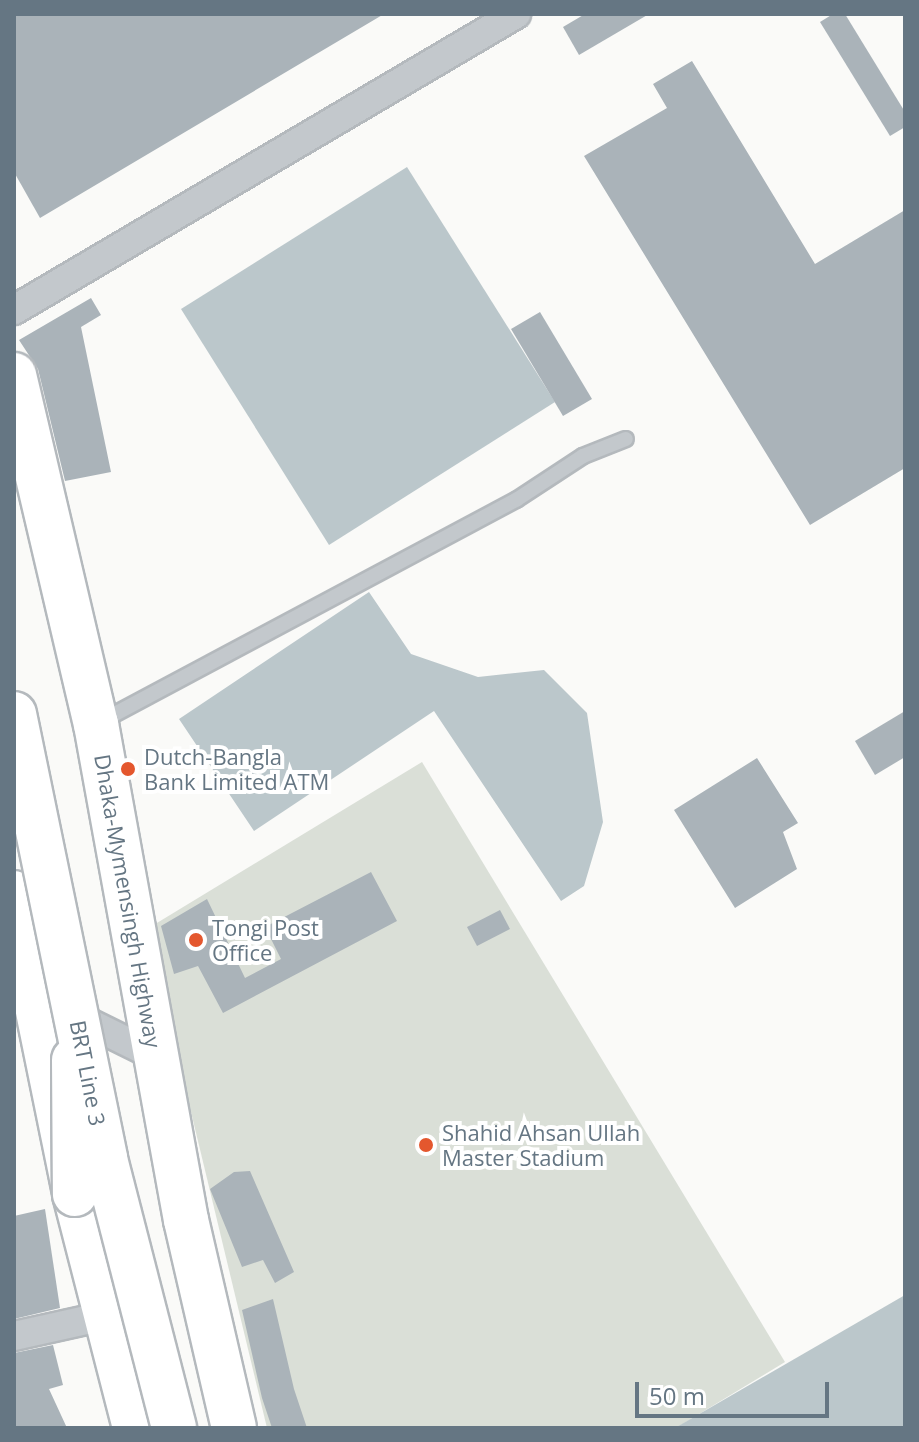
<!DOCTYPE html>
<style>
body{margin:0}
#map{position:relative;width:919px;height:1442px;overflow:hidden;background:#fafaf8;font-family:"Open Sans",sans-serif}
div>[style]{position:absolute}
.green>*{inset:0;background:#dadfd7}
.water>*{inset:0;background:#bbc7cb}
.building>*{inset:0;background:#aab3b9}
.roads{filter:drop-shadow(2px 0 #b4b9bd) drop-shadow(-2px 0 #b4b9bd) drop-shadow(0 2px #b4b9bd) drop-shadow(0 -2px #b4b9bd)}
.service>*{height:14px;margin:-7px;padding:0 7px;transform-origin:7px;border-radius:7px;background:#c3c8cc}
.minor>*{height:28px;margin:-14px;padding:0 14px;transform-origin:14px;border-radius:14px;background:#c3c8cc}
.trunk>*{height:44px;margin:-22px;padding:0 22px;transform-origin:22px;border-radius:22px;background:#fff}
.bridges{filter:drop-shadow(2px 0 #b4b9bd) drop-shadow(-2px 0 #b4b9bd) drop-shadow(0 2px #b4b9bd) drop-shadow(0 -2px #b4b9bd)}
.trunk-bridge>*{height:44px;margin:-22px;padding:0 22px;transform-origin:22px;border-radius:22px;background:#fff}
.motorway-bridge>*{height:44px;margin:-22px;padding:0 22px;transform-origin:22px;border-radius:22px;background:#fff}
.dots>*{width:22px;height:22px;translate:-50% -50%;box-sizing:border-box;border:4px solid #fff;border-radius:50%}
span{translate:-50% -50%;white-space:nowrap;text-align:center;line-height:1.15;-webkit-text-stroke:8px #fff;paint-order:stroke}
.poi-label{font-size:22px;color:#657683}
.left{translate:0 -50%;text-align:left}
.street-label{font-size:22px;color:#657683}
.frame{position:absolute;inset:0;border:16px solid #657683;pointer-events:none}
.scale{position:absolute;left:635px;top:1382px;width:194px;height:36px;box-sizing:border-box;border:4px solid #657683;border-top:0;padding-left:10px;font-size:24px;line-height:28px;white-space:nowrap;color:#657683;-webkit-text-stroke:6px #fff;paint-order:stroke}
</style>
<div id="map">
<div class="green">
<i style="clip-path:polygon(422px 762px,785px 1362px,676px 1428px,267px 1428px,147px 929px)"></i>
</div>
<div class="water">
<i style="clip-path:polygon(407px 167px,555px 402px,329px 545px,181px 309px)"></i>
<i style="clip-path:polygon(369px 592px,411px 654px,478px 677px,544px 670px,587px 713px,603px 822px,584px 886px,561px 901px,434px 711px,254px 831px,179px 719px)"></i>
<i style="clip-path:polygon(905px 1295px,905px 1428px,675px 1428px)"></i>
</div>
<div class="building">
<i style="clip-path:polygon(14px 14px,384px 14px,40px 218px,14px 172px)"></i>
<i style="clip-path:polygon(585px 14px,649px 14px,579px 55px,563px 27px)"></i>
<i style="clip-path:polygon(833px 14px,845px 14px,905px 112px,905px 127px,890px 136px,820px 22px)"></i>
<i style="clip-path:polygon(692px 61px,815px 264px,905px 210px,905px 468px,810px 525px,584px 156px,667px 108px,653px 84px)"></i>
<i style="clip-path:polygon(91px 298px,101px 315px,81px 327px,111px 472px,65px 481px,38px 369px,19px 340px)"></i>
<i style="clip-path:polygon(540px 312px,592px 399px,563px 416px,511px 329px)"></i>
<i style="clip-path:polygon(905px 711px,905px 757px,875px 775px,855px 741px)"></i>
<i style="clip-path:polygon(757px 758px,798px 823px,783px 832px,797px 869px,735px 908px,674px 810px)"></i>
<i style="clip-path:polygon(371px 872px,397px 921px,223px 1013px,198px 966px,174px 974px,161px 926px,207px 899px,245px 978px,281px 959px,265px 927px)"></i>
<i style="clip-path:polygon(500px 910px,510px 929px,477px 946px,467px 927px)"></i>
<i style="clip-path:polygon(250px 1171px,294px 1272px,275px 1283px,263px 1260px,242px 1267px,210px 1189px,234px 1172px)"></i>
<i style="clip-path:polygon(45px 1209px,60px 1308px,14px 1319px,14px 1216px)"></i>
<i style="clip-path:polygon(273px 1299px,294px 1389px,307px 1428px,272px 1428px,262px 1398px,242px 1310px)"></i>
<i style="clip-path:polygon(53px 1345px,63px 1385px,49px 1389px,67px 1428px,14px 1428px,14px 1353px)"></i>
</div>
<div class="roads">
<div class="service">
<i style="left:100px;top:722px;width:472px;rotate:-28.1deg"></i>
<i style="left:516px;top:500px;width:80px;rotate:-33.3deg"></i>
<i style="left:583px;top:456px;width:46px;rotate:-21.6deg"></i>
</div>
<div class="minor">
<i style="left:14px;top:310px;width:583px;rotate:-30.53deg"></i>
<i style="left:69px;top:1013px;width:97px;rotate:26.3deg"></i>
<i style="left:14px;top:1336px;width:92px;rotate:-12.5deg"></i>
</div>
<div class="trunk">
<i style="left:14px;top:375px;width:359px;rotate:76.8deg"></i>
<i style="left:96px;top:724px;width:504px;rotate:79.72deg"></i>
<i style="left:186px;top:1220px;width:213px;rotate:77deg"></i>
<i style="left:14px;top:893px;width:307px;rotate:78.5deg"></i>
<i style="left:75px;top:1194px;width:242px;rotate:75.6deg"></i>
</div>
</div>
<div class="bridges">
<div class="trunk-bridge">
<i style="left:74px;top:1060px;width:134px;rotate:89.6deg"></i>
</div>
<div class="motorway-bridge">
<i style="left:14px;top:714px;width:454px;rotate:78.4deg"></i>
<i style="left:105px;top:1159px;width:278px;rotate:75.6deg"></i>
</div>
</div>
<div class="dots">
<i style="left:128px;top:769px;background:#e4572e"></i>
<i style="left:196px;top:940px;background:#e4572e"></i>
<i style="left:426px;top:1145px;background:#e4572e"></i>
</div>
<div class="poi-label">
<span class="left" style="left:144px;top:769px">Dutch-Bangla<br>Bank Limited ATM</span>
<span class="left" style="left:212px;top:940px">Tongi Post<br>Office</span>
<span class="left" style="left:442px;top:1145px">Shahid Ahsan Ullah<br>Master Stadium</span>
</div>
<div class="street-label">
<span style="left:128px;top:901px;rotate:80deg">Dhaka-Mymensingh Highway</span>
<span style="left:88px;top:1073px;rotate:79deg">BRT Line 3</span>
</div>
<div class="frame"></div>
<div class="scale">50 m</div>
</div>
